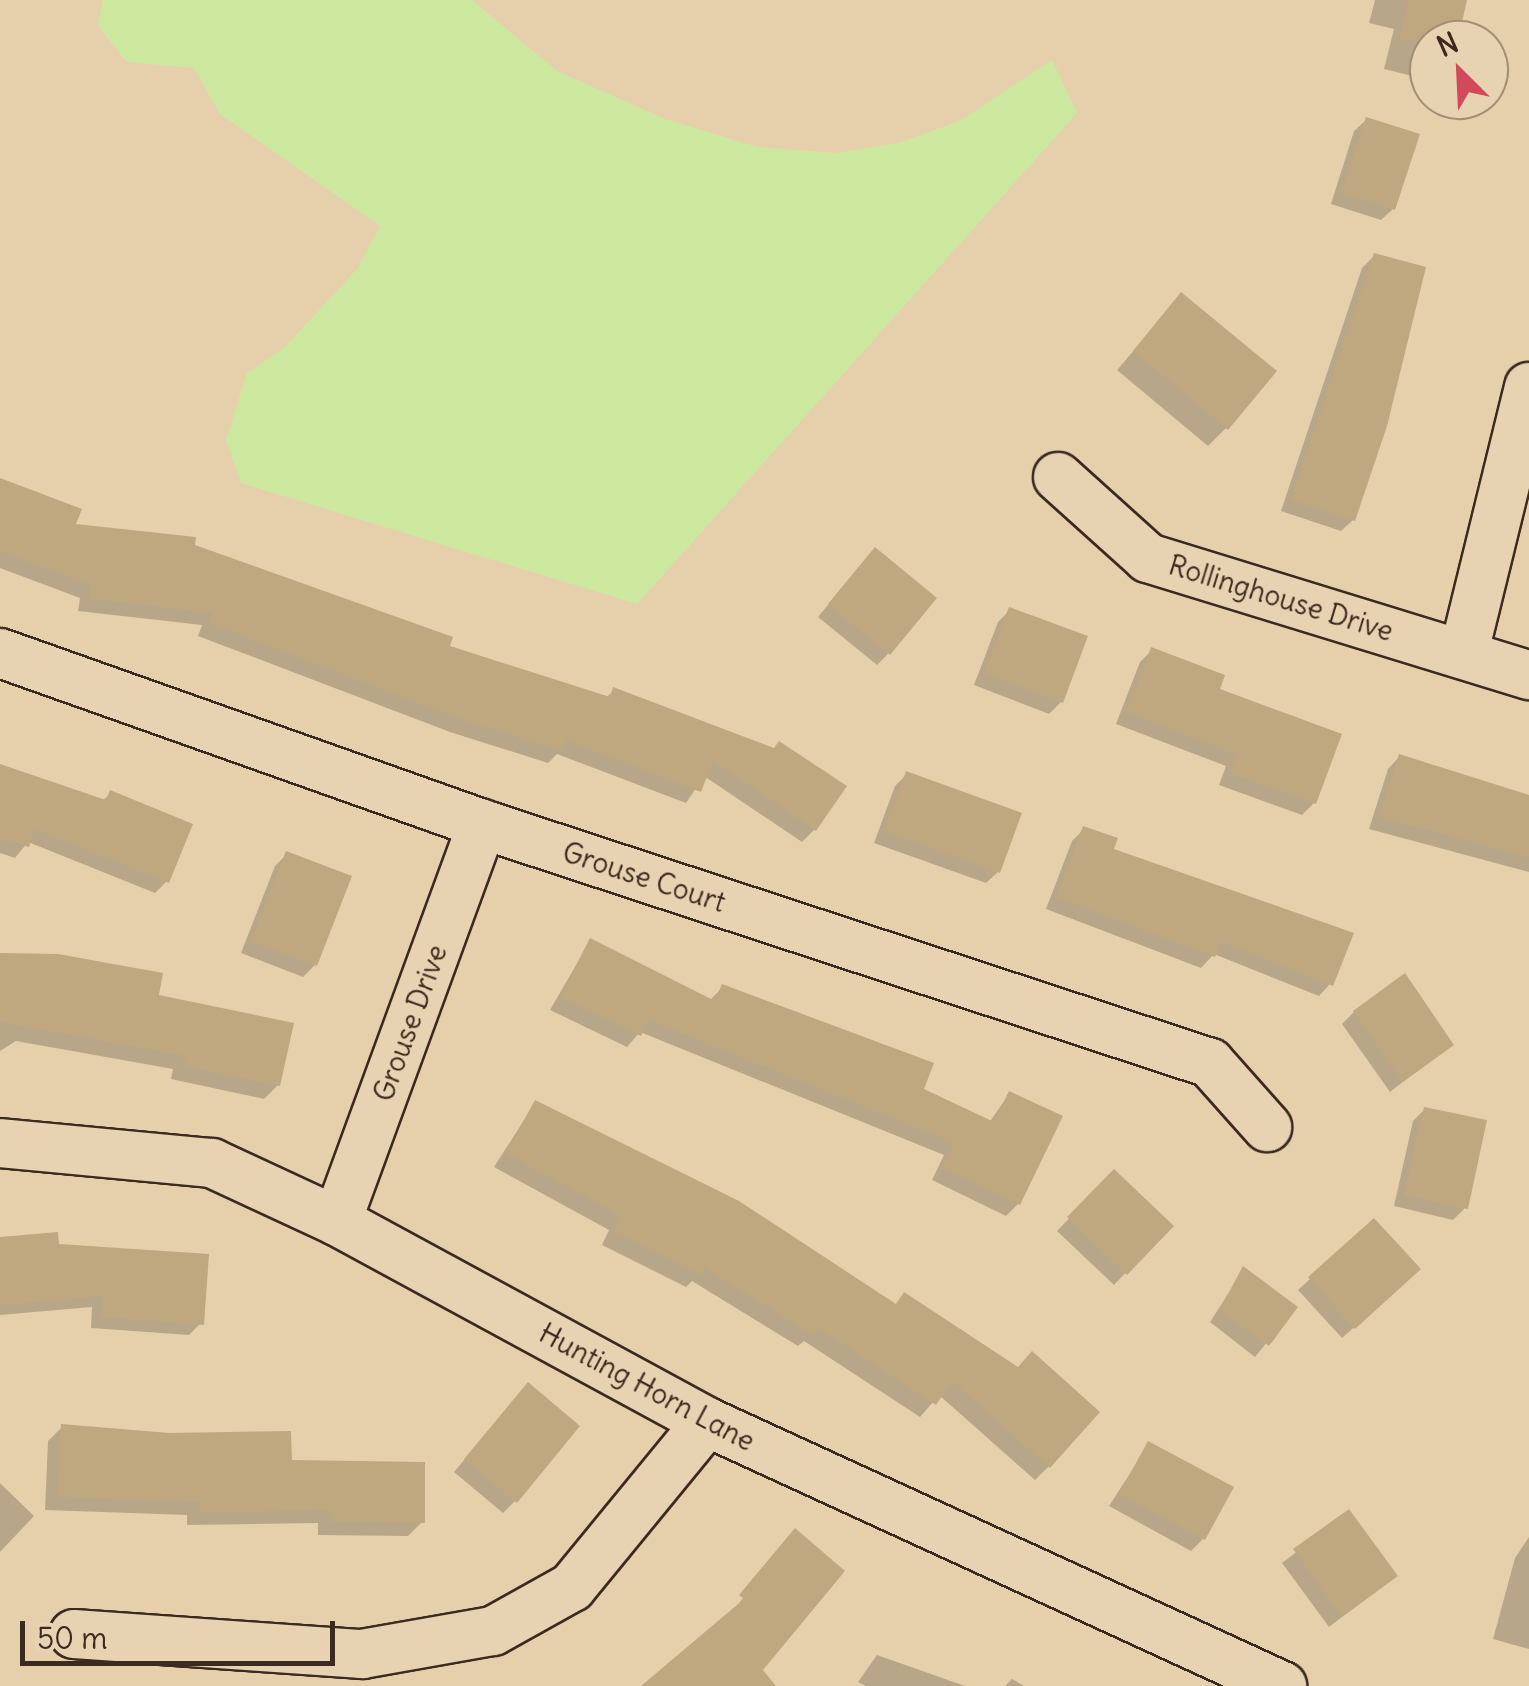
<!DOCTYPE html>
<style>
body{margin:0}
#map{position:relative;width:1529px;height:1686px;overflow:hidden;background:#e6d0ac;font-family:Delius,sans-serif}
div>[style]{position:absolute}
.green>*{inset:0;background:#cce89f}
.shadow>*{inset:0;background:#0003}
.building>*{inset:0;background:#bfa87f}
.roads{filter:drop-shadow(2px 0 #3b2a1e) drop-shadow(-2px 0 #3b2a1e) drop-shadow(0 2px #3b2a1e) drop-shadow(0 -2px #3b2a1e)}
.minor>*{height:48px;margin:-24px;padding:0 24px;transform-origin:24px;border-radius:24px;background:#e7d2b1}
span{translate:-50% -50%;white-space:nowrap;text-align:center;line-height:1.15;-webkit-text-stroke:8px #e7d2b1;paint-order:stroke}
.street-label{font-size:28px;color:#3b2a1e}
.north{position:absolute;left:1409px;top:20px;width:100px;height:100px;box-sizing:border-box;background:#e7d2b1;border:2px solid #a28f76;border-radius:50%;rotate:336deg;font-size:28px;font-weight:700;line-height:40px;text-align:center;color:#3b2a1e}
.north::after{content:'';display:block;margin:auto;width:35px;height:45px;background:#d1495b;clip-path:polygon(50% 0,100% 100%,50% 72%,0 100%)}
.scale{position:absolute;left:20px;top:1621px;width:315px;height:45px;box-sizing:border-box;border:5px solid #3b2a1e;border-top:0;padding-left:12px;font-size:30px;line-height:35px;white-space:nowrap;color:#3b2a1e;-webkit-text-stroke:8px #e7d2b1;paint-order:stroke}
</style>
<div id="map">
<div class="green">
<i style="clip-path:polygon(103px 0,472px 0,557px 71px,665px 119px,757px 147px,836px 153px,898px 143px,960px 121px,1052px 60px,1077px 113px,637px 604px,241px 483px,226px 440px,247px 373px,284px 348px,358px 268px,380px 226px,220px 114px,194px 68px,127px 62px,98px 26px)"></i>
</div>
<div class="shadow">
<i style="clip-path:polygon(1375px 0,1465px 0,1455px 40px,1429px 40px,1429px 80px,1384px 69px,1394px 29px,1369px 23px)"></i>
<i style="clip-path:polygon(1366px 120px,1393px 209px,1381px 220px,1331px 204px,1354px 131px)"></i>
<i style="clip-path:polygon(1374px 256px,1353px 520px,1341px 531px,1281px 511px,1362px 268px)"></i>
<i style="clip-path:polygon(1181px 296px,1226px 428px,1208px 446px,1117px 370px)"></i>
<i style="clip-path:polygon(0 481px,73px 526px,193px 547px,446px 648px,606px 698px,614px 690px,773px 750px,814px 830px,802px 842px,704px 776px,686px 803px,557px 754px,548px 763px,450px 732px,198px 636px,202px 625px,78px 611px,80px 598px,0 568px)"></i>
<i style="clip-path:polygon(863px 562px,888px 654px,877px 665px,818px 617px)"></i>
<i style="clip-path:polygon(1010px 610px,1061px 702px,1049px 714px,974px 685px,998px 622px)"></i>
<i style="clip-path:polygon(1152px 650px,1217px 691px,1314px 803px,1302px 815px,1219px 785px,1226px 766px,1116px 724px,1140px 662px)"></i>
<i style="clip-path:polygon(1399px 757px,1529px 796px,1529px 872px,1369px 829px,1388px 769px)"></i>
<i style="clip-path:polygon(0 767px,102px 801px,111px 793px,167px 881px,155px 893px,28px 842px,15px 858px,0 853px)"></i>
<i style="clip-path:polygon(907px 774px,998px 872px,986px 883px,874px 843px,895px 786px)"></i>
<i style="clip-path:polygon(1084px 829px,1111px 851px,1330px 984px,1319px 996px,1214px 954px,1201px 968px,1046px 909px,1072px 841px)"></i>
<i style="clip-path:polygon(287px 854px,315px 965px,303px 977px,241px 953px,275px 866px)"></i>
<i style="clip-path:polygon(590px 941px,709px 1001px,723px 987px,989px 1123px,1009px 1094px,1018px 1204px,1006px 1216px,932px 1180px,944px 1155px,640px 1032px,627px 1047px,550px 1010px)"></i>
<i style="clip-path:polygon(0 954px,157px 997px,278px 1085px,264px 1099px,171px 1079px,173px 1069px,16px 1041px,0 1051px)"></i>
<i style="clip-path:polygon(1354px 1012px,1451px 1044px,1390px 1092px,1342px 1024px)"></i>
<i style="clip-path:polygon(535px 1103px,894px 1306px,904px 1295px,1018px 1370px,1049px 1466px,1035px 1480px,939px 1395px,920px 1417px,804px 1341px,798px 1346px,692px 1281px,686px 1287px,602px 1245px,609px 1230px,494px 1167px)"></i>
<i style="clip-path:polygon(1425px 1109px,1465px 1208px,1453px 1220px,1394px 1206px,1413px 1121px)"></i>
<i style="clip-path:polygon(1114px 1172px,1170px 1226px,1114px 1285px,1057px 1231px)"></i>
<i style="clip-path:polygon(0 1240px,57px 1246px,201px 1323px,189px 1335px,91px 1328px,92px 1307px,0 1315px)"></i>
<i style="clip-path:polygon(1244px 1269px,1295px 1308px,1255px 1357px,1210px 1322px)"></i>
<i style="clip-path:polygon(1310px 1279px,1406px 1281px,1342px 1338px,1298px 1290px)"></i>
<i style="clip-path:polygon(516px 1398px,515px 1501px,503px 1513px,454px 1472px)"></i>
<i style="clip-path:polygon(62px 1427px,289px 1463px,422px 1522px,408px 1536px,318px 1535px,318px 1523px,187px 1525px,187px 1515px,45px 1510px,48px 1441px)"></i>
<i style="clip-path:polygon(1149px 1444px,1203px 1539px,1191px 1551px,1109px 1506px)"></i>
<i style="clip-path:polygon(0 1483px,34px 1516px,0 1552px)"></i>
<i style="clip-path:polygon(1349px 1512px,1395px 1576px,1329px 1627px,1282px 1563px)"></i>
<i style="clip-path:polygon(1529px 1537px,1529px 1649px,1493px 1639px,1515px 1558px)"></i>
<i style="clip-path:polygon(782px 1545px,760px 1670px,773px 1686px,645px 1686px,732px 1613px)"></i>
<i style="clip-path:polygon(877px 1655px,965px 1686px,866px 1686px,858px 1682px)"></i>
<i style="clip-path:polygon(1012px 1679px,1024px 1686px,1005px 1686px)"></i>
</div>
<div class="building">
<i style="clip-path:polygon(1408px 0,1467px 0,1458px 40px,1399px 40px)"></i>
<i style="clip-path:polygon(1366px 117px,1420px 134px,1395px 210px,1341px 193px)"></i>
<i style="clip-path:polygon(1374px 253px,1426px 267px,1387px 426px,1355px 521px,1291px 500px)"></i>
<i style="clip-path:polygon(1181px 292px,1277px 371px,1228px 430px,1133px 351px)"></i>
<i style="clip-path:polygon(0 478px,82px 509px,76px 524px,196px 537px,195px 545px,453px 637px,450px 646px,610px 697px,613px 687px,774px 748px,779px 741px,847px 786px,816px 831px,713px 761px,701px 792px,566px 740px,563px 751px,463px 720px,209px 623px,213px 613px,90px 599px,91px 585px,0 551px)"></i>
<i style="clip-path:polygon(875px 547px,937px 598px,890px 655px,828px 604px)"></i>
<i style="clip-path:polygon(1009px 607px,1088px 636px,1063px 703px,984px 673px)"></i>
<i style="clip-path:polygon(1151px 647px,1225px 675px,1220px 689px,1342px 734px,1316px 804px,1230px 773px,1236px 754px,1127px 712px)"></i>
<i style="clip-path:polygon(1399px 754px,1529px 795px,1529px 857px,1379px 817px)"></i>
<i style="clip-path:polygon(0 764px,106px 800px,110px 790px,193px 824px,169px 883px,35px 829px,29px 847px,0 838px)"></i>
<i style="clip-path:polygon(906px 771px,1022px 813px,1000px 873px,884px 831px)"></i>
<i style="clip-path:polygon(1083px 826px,1118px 838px,1114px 849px,1354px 933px,1333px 986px,1221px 941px,1215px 957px,1056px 897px)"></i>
<i style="clip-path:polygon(286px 851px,352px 876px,317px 966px,251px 941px)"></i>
<i style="clip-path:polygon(590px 938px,715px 1001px,722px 984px,934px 1063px,924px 1089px,994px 1122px,1009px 1091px,1063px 1116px,1020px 1205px,942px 1168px,954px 1143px,649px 1020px,641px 1036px,560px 997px)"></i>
<i style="clip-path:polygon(0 953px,58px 954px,163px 973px,159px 995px,294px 1023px,280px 1086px,183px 1066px,186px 1056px,0 1022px)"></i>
<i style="clip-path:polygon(1405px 973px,1454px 1045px,1403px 1082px,1353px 1011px)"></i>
<i style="clip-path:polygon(535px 1100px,739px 1201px,896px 1304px,904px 1292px,1018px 1367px,1032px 1351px,1100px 1412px,1050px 1468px,952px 1381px,936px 1405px,818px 1328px,813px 1335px,705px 1268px,701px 1275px,613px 1231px,621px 1216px,506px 1153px)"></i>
<i style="clip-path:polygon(1424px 1107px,1487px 1120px,1468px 1209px,1404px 1195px)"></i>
<i style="clip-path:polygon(1114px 1169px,1174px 1226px,1127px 1275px,1067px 1217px)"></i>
<i style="clip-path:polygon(1374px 1218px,1421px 1269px,1355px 1329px,1308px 1277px)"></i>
<i style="clip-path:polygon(58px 1232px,59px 1244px,209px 1254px,204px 1325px,101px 1317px,103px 1296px,0 1305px,0 1237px)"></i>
<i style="clip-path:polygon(1243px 1266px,1298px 1307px,1269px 1346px,1220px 1309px)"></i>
<i style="clip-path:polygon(528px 1382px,580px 1426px,517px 1503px,464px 1459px)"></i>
<i style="clip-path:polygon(61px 1424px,169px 1433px,291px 1431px,292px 1460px,425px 1462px,425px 1523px,331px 1522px,332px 1510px,200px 1512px,200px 1502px,58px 1497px)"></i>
<i style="clip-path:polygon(1148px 1441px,1234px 1487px,1205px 1540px,1119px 1494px)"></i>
<i style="clip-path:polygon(1349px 1509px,1398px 1576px,1342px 1617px,1293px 1549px)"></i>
<i style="clip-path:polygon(795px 1528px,845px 1571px,763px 1670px,776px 1686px,641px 1686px,744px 1599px,739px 1595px)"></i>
</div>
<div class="roads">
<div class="minor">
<i style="left:1058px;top:477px;width:121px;rotate:42deg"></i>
<i style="left:1148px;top:558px;width:399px;rotate:17.1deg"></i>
<i style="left:1464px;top:652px;width:273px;rotate:-76.2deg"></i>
<i style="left:0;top:653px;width:511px;rotate:19.53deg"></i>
<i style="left:482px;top:824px;width:766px;rotate:18.17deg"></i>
<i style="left:1210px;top:1063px;width:86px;rotate:48.3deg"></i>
<i style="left:0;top:1143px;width:213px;rotate:5.4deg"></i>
<i style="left:212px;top:1163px;width:138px;rotate:24.9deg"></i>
<i style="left:337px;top:1221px;width:421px;rotate:28.5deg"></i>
<i style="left:707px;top:1422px;width:633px;rotate:24.66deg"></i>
<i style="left:337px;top:1221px;width:423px;rotate:-69.9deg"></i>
<i style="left:74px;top:1634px;width:289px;rotate:4deg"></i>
<i style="left:362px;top:1654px;width:133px;rotate:-10deg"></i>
<i style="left:493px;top:1631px;width:90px;rotate:-29.1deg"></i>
<i style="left:572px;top:1587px;width:213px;rotate:-50.7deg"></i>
</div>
</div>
<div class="street-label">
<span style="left:1281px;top:598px;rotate:17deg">Rollinghouse Drive</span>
<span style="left:644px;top:877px;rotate:18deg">Grouse Court</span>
<span style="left:410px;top:1023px;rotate:-70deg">Grouse Drive</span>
<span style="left:647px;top:1387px;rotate:28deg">Hunting Horn Lane</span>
</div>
<div class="north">N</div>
<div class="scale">50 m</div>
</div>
